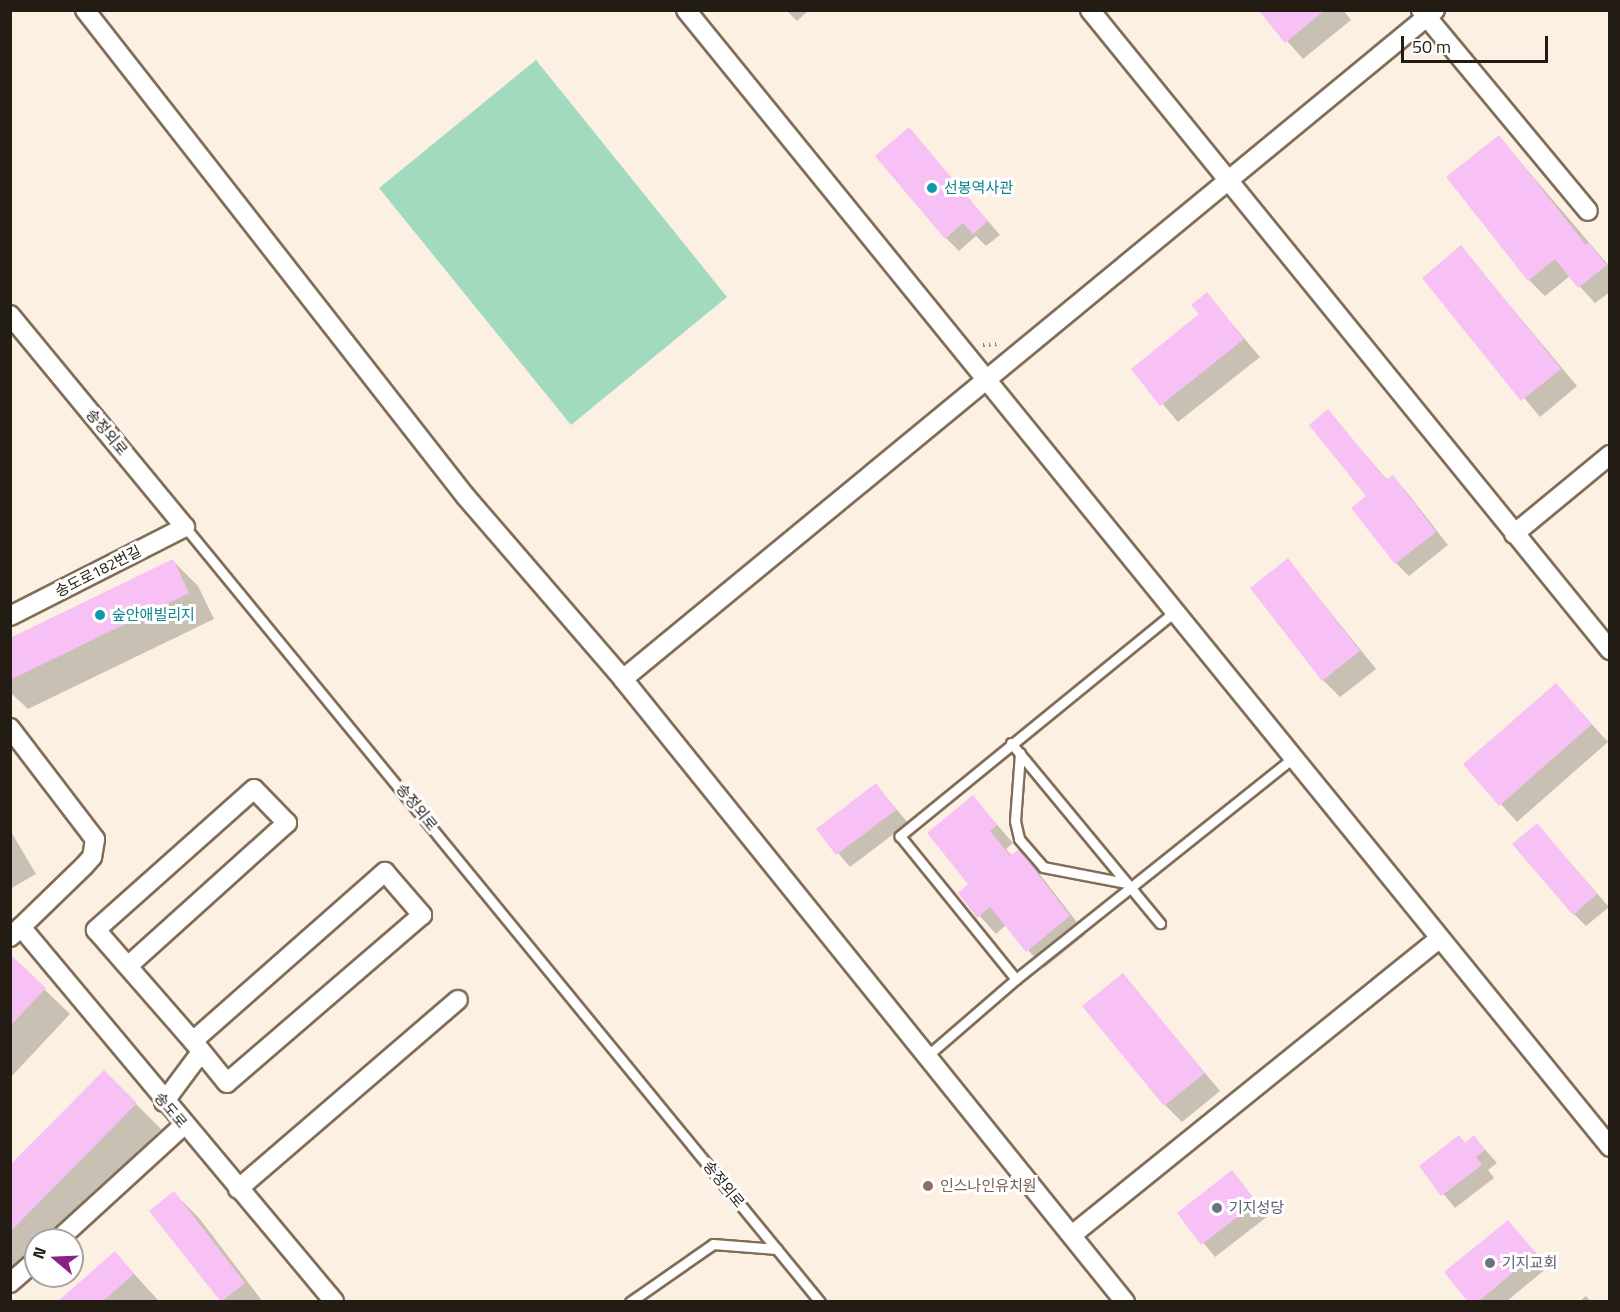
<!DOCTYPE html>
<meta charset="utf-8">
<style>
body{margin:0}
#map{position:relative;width:1620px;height:1312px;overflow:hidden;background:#fcf0e2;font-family:"Titillium Web","Noto Sans KR",sans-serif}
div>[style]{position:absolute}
.green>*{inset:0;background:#a2dac0}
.shadow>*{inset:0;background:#0003}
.building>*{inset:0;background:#f7c1f6}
.path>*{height:4px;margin-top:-2px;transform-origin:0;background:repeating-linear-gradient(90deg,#8e8479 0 1.5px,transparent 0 6px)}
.roads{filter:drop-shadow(2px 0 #806e59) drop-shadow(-2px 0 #806e59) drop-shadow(0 2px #806e59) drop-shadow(0 -2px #806e59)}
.service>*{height:9px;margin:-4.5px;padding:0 4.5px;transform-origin:4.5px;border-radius:4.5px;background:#fff}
.minor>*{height:18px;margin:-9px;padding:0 9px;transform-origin:9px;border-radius:9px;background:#fff}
.dots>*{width:16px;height:16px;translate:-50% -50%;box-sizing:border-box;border:3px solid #fff;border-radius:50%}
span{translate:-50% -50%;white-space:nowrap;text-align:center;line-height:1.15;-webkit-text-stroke:6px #fff;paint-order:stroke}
.culture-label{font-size:15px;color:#0d838f}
.left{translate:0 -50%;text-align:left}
.street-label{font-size:15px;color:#231c14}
.education-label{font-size:15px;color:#785e54}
.worship-label{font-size:15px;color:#5b616d}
.frame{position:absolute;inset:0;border:12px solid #231c14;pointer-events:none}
.north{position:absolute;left:24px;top:1228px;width:60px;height:60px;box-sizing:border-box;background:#fff;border:2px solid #a7a4a1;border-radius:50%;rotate:289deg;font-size:16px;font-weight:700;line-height:24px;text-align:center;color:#231c14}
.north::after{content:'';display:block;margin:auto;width:21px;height:27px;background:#8b2186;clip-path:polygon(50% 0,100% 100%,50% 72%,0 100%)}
.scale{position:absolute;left:1401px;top:36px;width:147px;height:27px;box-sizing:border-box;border:3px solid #231c14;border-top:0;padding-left:8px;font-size:18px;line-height:21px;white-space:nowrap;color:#231c14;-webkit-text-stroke:4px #fff;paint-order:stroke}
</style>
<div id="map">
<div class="green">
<i style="clip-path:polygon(536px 60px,727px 297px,571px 425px,379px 188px)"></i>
</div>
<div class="shadow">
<i style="clip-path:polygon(786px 10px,809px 10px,797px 21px)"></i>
<i style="clip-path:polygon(1260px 10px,1343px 10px,1351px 20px,1303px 59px)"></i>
<i style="clip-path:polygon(909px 129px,1000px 235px,986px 246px,976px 236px,959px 251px,946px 238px)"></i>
<i style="clip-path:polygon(1499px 137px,1610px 267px,1610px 292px,1595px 303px,1570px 276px,1545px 296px,1529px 280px)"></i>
<i style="clip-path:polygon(1461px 247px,1577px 386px,1540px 417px,1424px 278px)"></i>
<i style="clip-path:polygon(1207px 294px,1260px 357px,1178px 422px,1133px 369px,1201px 314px)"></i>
<i style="clip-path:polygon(1328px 411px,1388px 481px,1393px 477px,1405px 490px,1448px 545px,1409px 576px,1396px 563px)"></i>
<i style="clip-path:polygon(1288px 560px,1376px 669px,1340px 697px,1323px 680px)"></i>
<i style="clip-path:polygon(173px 561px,198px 586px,214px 619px,28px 709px,10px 692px,10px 639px)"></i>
<i style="clip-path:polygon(1556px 685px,1608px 742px,1517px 822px,1465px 764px)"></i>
<i style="clip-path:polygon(876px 785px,908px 823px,850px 867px,818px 829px)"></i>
<i style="clip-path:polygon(973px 797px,1013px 843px,1006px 849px,1012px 856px,1018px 851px,1035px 868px,1086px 934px,1044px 968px,1006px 925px,996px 934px,960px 894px,970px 884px)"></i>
<i style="clip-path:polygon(1537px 825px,1609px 907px,1586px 926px,1574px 914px)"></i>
<i style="clip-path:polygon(10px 830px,36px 874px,10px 889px)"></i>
<i style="clip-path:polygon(14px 960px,70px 1014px,10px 1078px,10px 964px)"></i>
<i style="clip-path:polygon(1123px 975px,1220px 1091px,1182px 1122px,1165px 1105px)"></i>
<i style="clip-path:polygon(104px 1072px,161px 1129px,52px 1240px,36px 1240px,36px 1256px,10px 1282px,10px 1167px)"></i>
<i style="clip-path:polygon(1459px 1137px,1466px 1144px,1474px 1137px,1497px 1163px,1488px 1170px,1494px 1178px,1455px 1208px,1421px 1166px)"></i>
<i style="clip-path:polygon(1232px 1172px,1268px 1216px,1215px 1257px,1179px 1213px)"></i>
<i style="clip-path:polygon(174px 1193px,199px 1218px,263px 1302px,221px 1301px)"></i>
<i style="clip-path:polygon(1508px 1222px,1548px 1267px,1506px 1302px,1470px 1302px)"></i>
<i style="clip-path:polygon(115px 1253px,158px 1300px,59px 1302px)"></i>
<i style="clip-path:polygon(1586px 1296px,1591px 1302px,1579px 1302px)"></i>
</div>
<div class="building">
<i style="clip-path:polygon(1258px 10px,1325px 10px,1285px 43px)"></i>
<i style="clip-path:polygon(909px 127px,988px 221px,973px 234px,963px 223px,945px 239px,875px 156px)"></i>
<i style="clip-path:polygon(1499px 135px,1586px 245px,1588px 242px,1607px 265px,1578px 288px,1555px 259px,1528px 281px,1446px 177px)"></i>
<i style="clip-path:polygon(1461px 245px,1561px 369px,1521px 401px,1422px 278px)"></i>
<i style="clip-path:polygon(1207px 292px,1244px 339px,1160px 406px,1131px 369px,1199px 314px,1191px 305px)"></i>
<i style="clip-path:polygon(1328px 409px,1386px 480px,1393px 475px,1436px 532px,1395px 564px,1351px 508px,1366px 496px,1309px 425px)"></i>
<i style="clip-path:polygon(1288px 558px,1360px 651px,1322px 681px,1250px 588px)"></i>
<i style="clip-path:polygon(173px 559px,189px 593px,10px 680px,10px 638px)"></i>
<i style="clip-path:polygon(1556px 683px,1592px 724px,1499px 806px,1463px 764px)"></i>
<i style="clip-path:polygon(876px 783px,896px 810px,836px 855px,816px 829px)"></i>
<i style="clip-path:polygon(973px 795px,997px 825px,990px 831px,1010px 856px,1019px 849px,1070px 916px,1026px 952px,990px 907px,977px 918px,958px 893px,968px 884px,927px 833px)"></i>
<i style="clip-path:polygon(1537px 823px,1597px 894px,1573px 915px,1512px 844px)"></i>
<i style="clip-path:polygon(10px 954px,46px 988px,10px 1026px)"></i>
<i style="clip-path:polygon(1123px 973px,1205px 1073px,1164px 1106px,1082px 1006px)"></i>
<i style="clip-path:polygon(104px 1070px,137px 1103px,10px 1232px,10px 1165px)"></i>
<i style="clip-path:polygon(1459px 1135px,1465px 1143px,1474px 1135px,1485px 1150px,1476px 1157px,1482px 1165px,1441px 1196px,1419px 1166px)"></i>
<i style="clip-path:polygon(1232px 1170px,1257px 1202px,1201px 1245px,1177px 1213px)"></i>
<i style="clip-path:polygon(174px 1191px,245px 1283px,221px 1302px,149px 1211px)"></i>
<i style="clip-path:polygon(1508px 1220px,1536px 1253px,1478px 1302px,1468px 1302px,1444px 1272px)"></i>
<i style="clip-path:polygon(115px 1251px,134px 1274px,102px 1302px,57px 1302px)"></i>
</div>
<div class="path">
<i style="left:983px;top:345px;width:16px;rotate:-4deg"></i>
</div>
<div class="roads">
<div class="service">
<i style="left:185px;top:527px;width:1002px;rotate:50.67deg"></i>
<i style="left:1173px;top:613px;width:353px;rotate:140.8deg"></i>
<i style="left:900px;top:836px;width:184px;rotate:51deg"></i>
<i style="left:1016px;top:979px;width:353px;rotate:-38.6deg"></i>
<i style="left:1011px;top:743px;width:234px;rotate:50.4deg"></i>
<i style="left:1020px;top:753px;width:68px;rotate:94.2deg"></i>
<i style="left:1015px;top:821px;width:18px;rotate:77deg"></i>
<i style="left:1019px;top:839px;width:37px;rotate:49deg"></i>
<i style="left:1043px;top:867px;width:85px;rotate:10.9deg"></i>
<i style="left:927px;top:1056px;width:118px;rotate:-40.9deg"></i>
<i style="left:630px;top:1302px;width:101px;rotate:-34.9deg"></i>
<i style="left:713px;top:1244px;width:64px;rotate:4.5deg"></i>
</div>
<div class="minor">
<i style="left:85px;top:10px;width:618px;rotate:51.96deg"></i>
<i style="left:466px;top:497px;width:240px;rotate:49.2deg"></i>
<i style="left:623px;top:679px;width:800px;rotate:51.14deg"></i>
<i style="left:686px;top:10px;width:1465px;rotate:50.9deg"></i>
<i style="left:1090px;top:10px;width:825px;rotate:50.91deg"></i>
<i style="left:1421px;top:10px;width:261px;rotate:50.3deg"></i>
<i style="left:10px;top:315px;width:275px;rotate:50.5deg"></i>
<i style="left:185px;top:527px;width:196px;rotate:153deg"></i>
<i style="left:1514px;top:534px;width:124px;rotate:-39.5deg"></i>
<i style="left:623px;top:679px;width:1052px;rotate:-39.48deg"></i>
<i style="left:10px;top:728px;width:140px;rotate:52.6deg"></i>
<i style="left:95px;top:839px;width:18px;rotate:99deg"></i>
<i style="left:92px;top:857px;width:12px;rotate:132deg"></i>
<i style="left:84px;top:866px;width:88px;rotate:135.9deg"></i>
<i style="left:385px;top:872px;width:57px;rotate:49.3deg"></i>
<i style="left:422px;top:915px;width:257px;rotate:139.3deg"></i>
<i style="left:227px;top:1083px;width:54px;rotate:-129deg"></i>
<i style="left:193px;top:1041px;width:256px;rotate:-41.4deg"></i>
<i style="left:10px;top:937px;width:15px;rotate:-42deg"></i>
<i style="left:21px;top:927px;width:488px;rotate:50.1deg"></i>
<i style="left:128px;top:966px;width:214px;rotate:-42deg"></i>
<i style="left:287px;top:823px;width:47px;rotate:-134.1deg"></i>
<i style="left:254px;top:789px;width:212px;rotate:138.3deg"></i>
<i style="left:96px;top:930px;width:147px;rotate:48.9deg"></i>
<i style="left:164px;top:1102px;width:54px;rotate:-53.3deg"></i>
<i style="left:196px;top:1059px;width:10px;rotate:-11deg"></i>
<i style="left:238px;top:1189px;width:290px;rotate:-40.7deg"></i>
<i style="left:1072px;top:1235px;width:471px;rotate:-38.9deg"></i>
<i style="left:58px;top:1240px;width:171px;rotate:-42.4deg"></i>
<i style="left:10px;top:1283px;width:35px;rotate:-41deg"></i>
</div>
</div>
<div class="dots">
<i style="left:932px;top:188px;background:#0f9aa8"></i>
<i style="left:100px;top:615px;background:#0f9aa8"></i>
<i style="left:928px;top:1186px;background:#8d6e63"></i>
<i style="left:1217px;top:1208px;background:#6b7280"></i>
<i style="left:1490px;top:1263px;background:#6b7280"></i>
</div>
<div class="culture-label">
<span class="left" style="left:944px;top:188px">선봉역사관</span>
<span class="left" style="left:112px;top:615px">숲안애빌리지</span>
</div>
<div class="street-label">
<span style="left:107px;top:432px;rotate:50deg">송정외로</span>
<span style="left:98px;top:571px;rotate:-27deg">송도로182번길</span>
<span style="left:417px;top:807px;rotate:51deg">송정외로</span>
<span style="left:171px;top:1110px;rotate:50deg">송도로</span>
<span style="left:724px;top:1184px;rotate:51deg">송정외로</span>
</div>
<div class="education-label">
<span class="left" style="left:940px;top:1186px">인스나인유치원</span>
</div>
<div class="worship-label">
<span class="left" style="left:1229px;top:1208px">기지성당</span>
<span class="left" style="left:1502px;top:1263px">기지교회</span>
</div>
<div class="frame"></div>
<div class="north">N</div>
<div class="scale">50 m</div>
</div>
